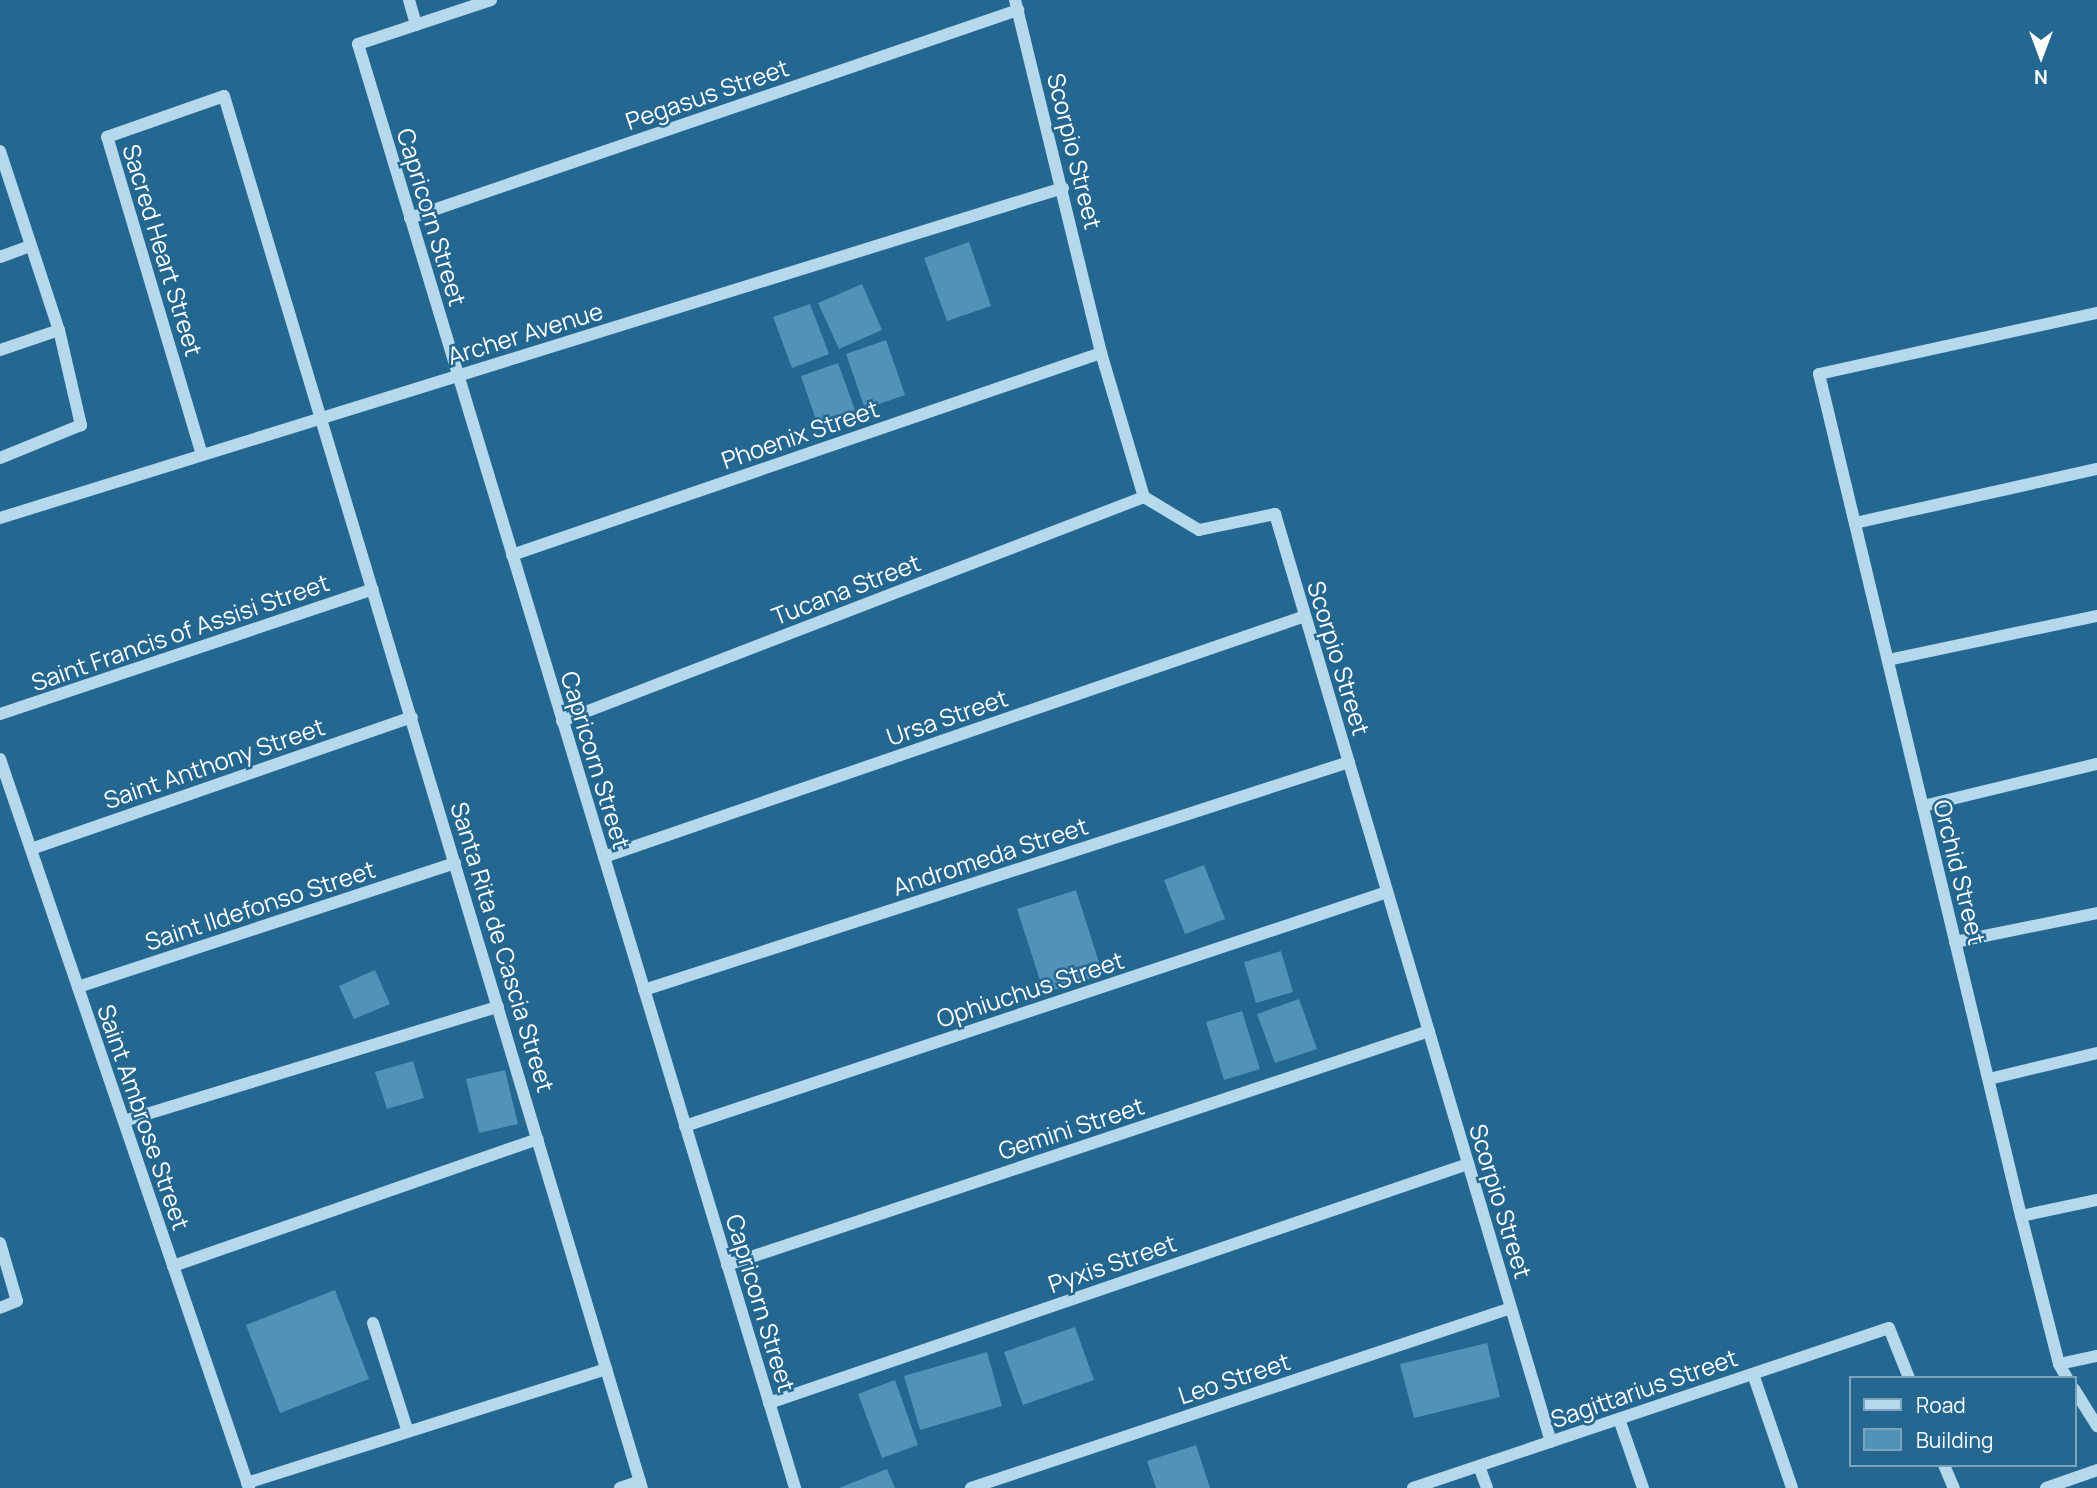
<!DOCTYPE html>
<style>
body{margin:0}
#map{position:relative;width:2097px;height:1488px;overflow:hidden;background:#246790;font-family:Manrope,sans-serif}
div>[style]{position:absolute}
.building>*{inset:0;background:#5092b8}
.minor>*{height:12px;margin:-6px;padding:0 6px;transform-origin:6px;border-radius:6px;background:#b5d8ec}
span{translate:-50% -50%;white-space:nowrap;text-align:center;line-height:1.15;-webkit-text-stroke:5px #246790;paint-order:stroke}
.street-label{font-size:24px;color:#fff}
.legend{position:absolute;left:1849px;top:1376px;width:228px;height:91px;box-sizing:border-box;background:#246790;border:2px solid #7ca4bc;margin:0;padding:9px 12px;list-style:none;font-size:21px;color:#fff}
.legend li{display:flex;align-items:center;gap:14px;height:35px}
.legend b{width:35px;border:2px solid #7ca4bc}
.north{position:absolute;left:2006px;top:21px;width:70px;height:70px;-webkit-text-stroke:5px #246790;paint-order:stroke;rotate:180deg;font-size:19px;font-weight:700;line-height:28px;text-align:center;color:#fff}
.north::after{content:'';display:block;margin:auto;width:24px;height:32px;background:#fff;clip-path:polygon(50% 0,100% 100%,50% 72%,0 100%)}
</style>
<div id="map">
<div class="building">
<i style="clip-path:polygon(969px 242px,991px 306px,947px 321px,924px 258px)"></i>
<i style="clip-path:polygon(862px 284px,882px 330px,839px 349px,818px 303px)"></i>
<i style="clip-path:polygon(810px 304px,829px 354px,792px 368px,773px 317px)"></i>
<i style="clip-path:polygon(886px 340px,905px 395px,865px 409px,846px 354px)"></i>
<i style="clip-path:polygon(838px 363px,855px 410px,817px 423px,801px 376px)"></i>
<i style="clip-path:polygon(1204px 865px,1225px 919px,1185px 934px,1164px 880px)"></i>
<i style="clip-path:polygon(1076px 890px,1103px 975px,1044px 993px,1017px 909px)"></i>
<i style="clip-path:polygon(1281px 951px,1293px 992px,1256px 1003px,1244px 962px)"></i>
<i style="clip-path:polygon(375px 970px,390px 1004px,354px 1019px,339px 986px)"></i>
<i style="clip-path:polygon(1299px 999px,1317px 1049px,1275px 1063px,1257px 1014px)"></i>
<i style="clip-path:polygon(1242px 1011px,1260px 1069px,1224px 1080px,1206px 1022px)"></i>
<i style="clip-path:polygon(413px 1061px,424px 1098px,387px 1109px,375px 1072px)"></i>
<i style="clip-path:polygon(505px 1070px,518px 1124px,479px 1133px,466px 1079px)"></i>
<i style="clip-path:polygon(335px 1290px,369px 1379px,280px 1413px,246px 1325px)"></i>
<i style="clip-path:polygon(1075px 1327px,1094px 1380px,1023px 1405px,1004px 1352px)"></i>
<i style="clip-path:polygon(1487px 1343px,1500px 1397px,1414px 1418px,1400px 1364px)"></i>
<i style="clip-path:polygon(987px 1352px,1002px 1406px,920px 1430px,904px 1376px)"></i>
<i style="clip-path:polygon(895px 1380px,918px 1445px,882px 1458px,858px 1394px)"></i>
<i style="clip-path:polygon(1196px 1445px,1210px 1488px,1156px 1488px,1147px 1461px)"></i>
<i style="clip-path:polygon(887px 1469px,895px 1488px,839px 1488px)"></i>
</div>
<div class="minor">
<i style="left:409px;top:0;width:26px;rotate:74deg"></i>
<i style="left:491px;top:0;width:140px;rotate:161.7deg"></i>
<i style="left:358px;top:44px;width:1509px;rotate:73.16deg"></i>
<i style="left:1015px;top:0;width:363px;rotate:76.3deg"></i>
<i style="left:1101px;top:353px;width:150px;rotate:73.4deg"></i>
<i style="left:1144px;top:497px;width:64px;rotate:31deg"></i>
<i style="left:1199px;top:530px;width:78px;rotate:-11.9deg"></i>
<i style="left:1275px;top:514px;width:968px;rotate:73.44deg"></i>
<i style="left:0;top:151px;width:188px;rotate:71.8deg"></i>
<i style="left:59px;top:330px;width:98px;rotate:77deg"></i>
<i style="left:81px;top:425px;width:87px;rotate:157.8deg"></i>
<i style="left:410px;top:218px;width:643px;rotate:-18.89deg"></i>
<i style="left:0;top:257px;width:33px;rotate:-20deg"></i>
<i style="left:0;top:350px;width:62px;rotate:-18.7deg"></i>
<i style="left:202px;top:455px;width:332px;rotate:-106.6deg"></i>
<i style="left:107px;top:137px;width:124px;rotate:-19.3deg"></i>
<i style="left:224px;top:96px;width:1453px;rotate:73.29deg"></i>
<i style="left:0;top:518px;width:1113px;rotate:-17.25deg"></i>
<i style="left:1855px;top:523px;width:248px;rotate:-12.6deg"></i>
<i style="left:512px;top:555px;width:623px;rotate:-18.93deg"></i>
<i style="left:1888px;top:660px;width:214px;rotate:-11.9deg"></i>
<i style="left:0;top:714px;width:393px;rotate:-18.5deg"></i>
<i style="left:562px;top:721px;width:624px;rotate:-21.05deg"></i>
<i style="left:0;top:759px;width:770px;rotate:71.14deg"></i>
<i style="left:1923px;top:806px;width:179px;rotate:-13.6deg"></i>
<i style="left:31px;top:849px;width:403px;rotate:-19.1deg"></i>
<i style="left:604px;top:857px;width:741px;rotate:-18.97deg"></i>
<i style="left:1955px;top:942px;width:145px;rotate:-11.5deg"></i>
<i style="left:78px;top:987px;width:397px;rotate:-18.2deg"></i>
<i style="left:644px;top:990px;width:741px;rotate:-17.92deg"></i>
<i style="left:1989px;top:1079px;width:111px;rotate:-13.5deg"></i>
<i style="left:124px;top:1121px;width:391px;rotate:-17deg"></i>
<i style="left:685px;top:1126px;width:740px;rotate:-18.43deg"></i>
<i style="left:2021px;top:1216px;width:78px;rotate:-11.9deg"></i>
<i style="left:0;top:1243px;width:60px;rotate:73.7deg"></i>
<i style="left:17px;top:1301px;width:18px;rotate:158deg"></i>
<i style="left:727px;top:1265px;width:740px;rotate:-18.43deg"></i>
<i style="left:173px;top:1266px;width:386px;rotate:-19.2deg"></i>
<i style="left:373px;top:1323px;width:114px;rotate:72.2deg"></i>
<i style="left:2059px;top:1364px;width:39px;rotate:-12deg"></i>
<i style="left:1753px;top:1374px;width:120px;rotate:71.1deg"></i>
<i style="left:2067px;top:1378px;width:16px;rotate:-120deg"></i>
<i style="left:2059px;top:1364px;width:153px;rotate:-104.4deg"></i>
<i style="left:2021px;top:1216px;width:866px;rotate:-103.49deg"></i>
<i style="left:1819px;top:374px;width:285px;rotate:-12.4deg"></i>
<i style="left:2074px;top:1389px;width:44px;rotate:58.1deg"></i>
<i style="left:769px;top:1403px;width:739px;rotate:-18.88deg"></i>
<i style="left:1619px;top:1419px;width:73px;rotate:70.8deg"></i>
<i style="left:1944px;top:1465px;width:25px;rotate:67deg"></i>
<i style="left:1479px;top:1466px;width:23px;rotate:70deg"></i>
<i style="left:247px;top:1483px;width:377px;rotate:-17.6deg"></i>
<i style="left:620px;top:1488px;width:21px;rotate:-19deg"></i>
<i style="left:971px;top:1488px;width:569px;rotate:-18.43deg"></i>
<i style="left:1413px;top:1488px;width:502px;rotate:-18.58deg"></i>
<i style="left:1889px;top:1328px;width:54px;rotate:68.2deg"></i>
<i style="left:2046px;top:1488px;width:54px;rotate:-19.4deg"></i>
</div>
<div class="street-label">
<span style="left:707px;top:94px;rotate:-19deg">Pegasus Street</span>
<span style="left:1075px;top:151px;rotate:76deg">Scorpio Street</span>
<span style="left:432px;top:217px;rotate:73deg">Capricorn Street</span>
<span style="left:163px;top:250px;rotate:73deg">Sacred Heart Street</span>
<span style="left:525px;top:333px;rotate:-17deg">Archer Avenue</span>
<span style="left:800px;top:434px;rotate:-19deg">Phoenix Street</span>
<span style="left:846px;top:589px;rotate:-21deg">Tucana Street</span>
<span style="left:180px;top:632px;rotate:-19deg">Saint Francis of Assisi Street</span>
<span style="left:1339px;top:658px;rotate:73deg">Scorpio Street</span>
<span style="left:947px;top:717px;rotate:-19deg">Ursa Street</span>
<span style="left:596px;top:760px;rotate:73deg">Capricorn Street</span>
<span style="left:214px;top:763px;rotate:-19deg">Saint Anthony Street</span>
<span style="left:990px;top:856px;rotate:-18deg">Andromeda Street</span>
<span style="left:1960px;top:872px;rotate:76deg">Orchid Street</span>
<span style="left:260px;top:905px;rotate:-18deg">Saint Ildefonso Street</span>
<span style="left:503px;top:947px;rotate:73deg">Santa Rita de Cascia Street</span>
<span style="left:1030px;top:989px;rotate:-18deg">Ophiuchus Street</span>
<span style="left:144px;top:1117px;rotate:71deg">Saint Ambrose Street</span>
<span style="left:1071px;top:1128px;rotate:-18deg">Gemini Street</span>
<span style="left:1501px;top:1201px;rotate:73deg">Scorpio Street</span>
<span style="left:1112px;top:1263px;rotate:-19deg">Pyxis Street</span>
<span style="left:761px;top:1303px;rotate:73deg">Capricorn Street</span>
<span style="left:1234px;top:1378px;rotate:-18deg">Leo Street</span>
<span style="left:1644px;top:1388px;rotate:-19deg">Sagittarius Street</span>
</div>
<ul class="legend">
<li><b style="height:9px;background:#b5d8ec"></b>Road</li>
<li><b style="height:19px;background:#5092b8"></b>Building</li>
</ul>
<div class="north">N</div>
</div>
